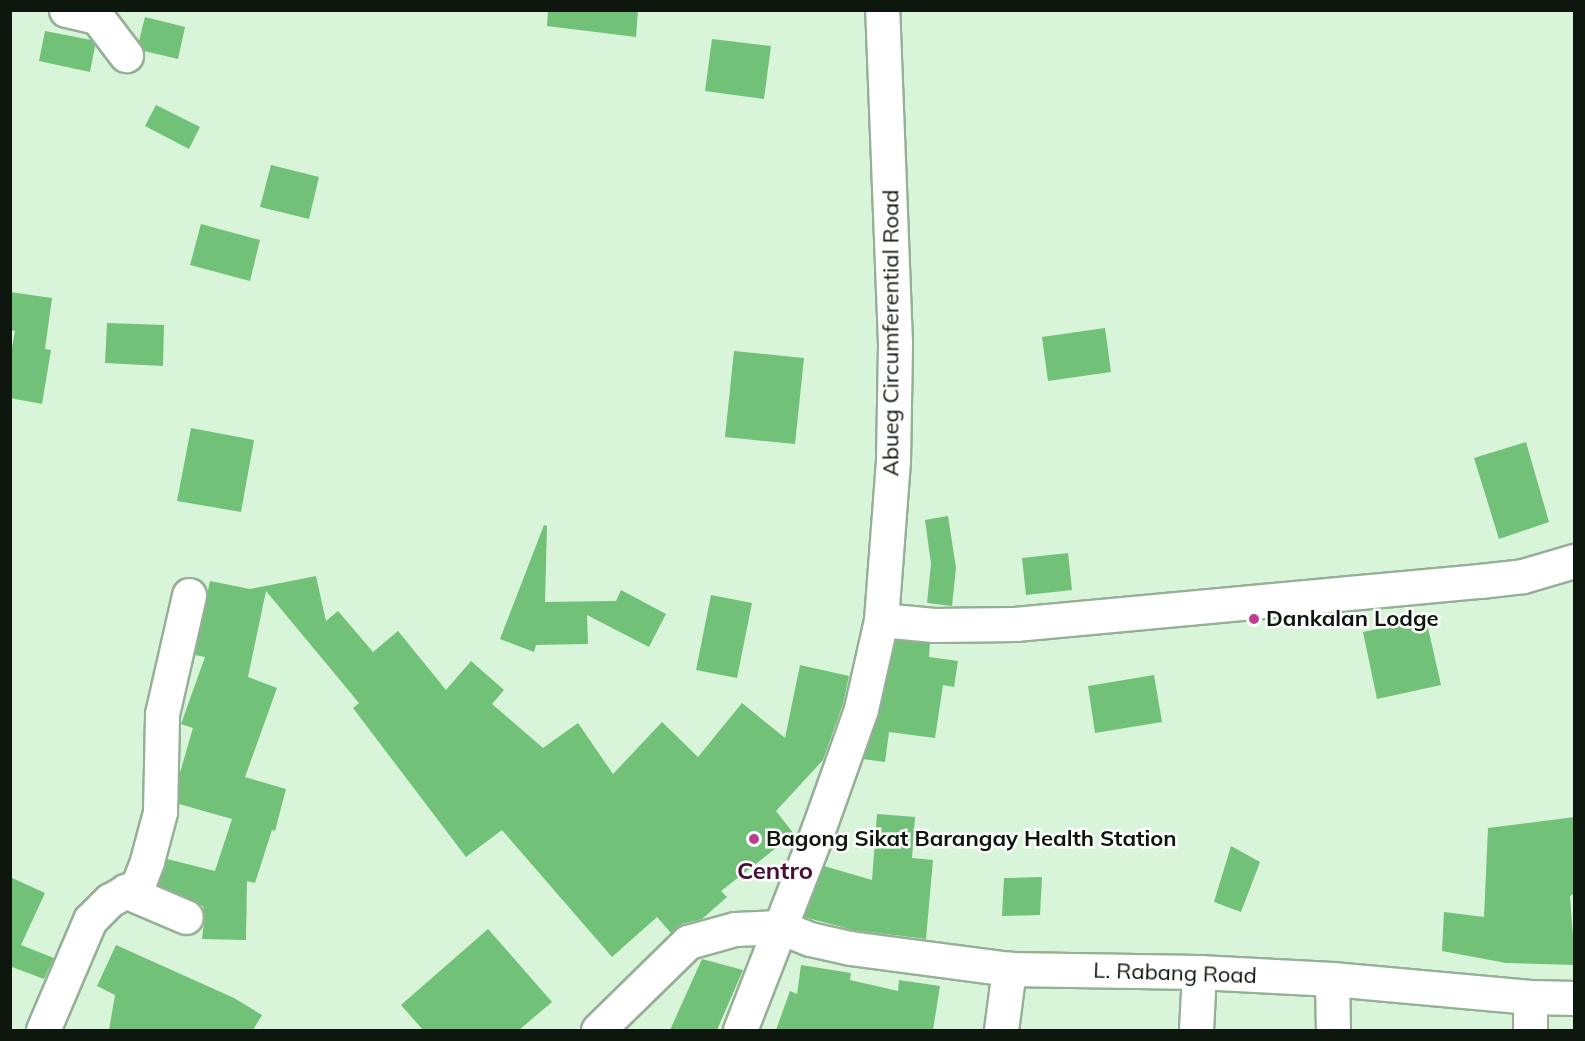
<!DOCTYPE html>
<style>
body{margin:0}
#map{position:relative;width:1585px;height:1041px;overflow:hidden;background:#d8f4d9;font-family:Mulish,sans-serif}
div>[style]{position:absolute}
.building>*{inset:0;background:#71c179}
.roads{filter:drop-shadow(2px 0 #95b096) drop-shadow(-2px 0 #95b096) drop-shadow(0 2px #95b096) drop-shadow(0 -2px #95b096)}
.minor>*{height:33px;margin:-16.5px;padding:0 16.5px;transform-origin:16.5px;border-radius:16.5px;background:#fff}
.dots>*{width:16px;height:16px;translate:-50% -50%;box-sizing:border-box;border:3px solid #fff;border-radius:50%}
span{translate:-50% -50%;white-space:nowrap;text-align:center;line-height:1.15;-webkit-text-stroke:5px #fff;paint-order:stroke}
.street-label{font-size:22px;color:#0d170d}
.poi-label{font-size:22px;color:#0d170d;font-weight:700}
.left{translate:0 -50%;text-align:left}
.neighbourhood-label{font-size:24px;color:#490d34;font-weight:700}
.frame{position:absolute;inset:0;border:12px solid #0d170d;pointer-events:none}
</style>
<div id="map">
<div class="building">
<i style="clip-path:polygon(548px 10px,638px 10px,636px 37px,547px 26px)"></i>
<i style="clip-path:polygon(145px 17px,185px 27px,178px 59px,144px 51px,139px 41px)"></i>
<i style="clip-path:polygon(45px 31px,91px 40px,95px 46px,90px 72px,39px 61px)"></i>
<i style="clip-path:polygon(712px 39px,771px 46px,764px 99px,705px 91px)"></i>
<i style="clip-path:polygon(156px 105px,200px 127px,189px 149px,145px 126px)"></i>
<i style="clip-path:polygon(271px 165px,319px 177px,309px 219px,260px 207px)"></i>
<i style="clip-path:polygon(201px 224px,260px 240px,250px 281px,190px 265px)"></i>
<i style="clip-path:polygon(10px 292px,52px 298px,45px 349px,51px 350px,42px 404px,10px 398px,10px 358px,15px 331px,10px 330px)"></i>
<i style="clip-path:polygon(107px 323px,164px 325px,163px 366px,105px 363px)"></i>
<i style="clip-path:polygon(1105px 328px,1111px 372px,1048px 381px,1042px 337px)"></i>
<i style="clip-path:polygon(734px 351px,804px 358px,795px 444px,725px 437px)"></i>
<i style="clip-path:polygon(191px 428px,254px 440px,241px 512px,177px 501px)"></i>
<i style="clip-path:polygon(1526px 442px,1549px 522px,1499px 539px,1474px 458px)"></i>
<i style="clip-path:polygon(948px 516px,956px 568px,952px 606px,927px 603px,931px 564px,925px 520px)"></i>
<i style="clip-path:polygon(544px 525px,547px 526px,545px 602px,616px 601px,621px 590px,666px 614px,649px 647px,587px 615px,588px 644px,536px 645px,534px 652px,500px 639px)"></i>
<i style="clip-path:polygon(1068px 553px,1072px 590px,1026px 595px,1022px 558px)"></i>
<i style="clip-path:polygon(316px 576px,326px 621px,338px 611px,373px 652px,398px 631px,446px 690px,471px 661px,504px 690px,492px 704px,543px 748px,578px 723px,613px 774px,662px 722px,698px 757px,742px 703px,785px 738px,800px 665px,849px 676px,843px 704px,823px 760px,776px 811px,794px 834px,721px 891px,727px 897px,702px 919px,682px 924px,671px 933px,657px 917px,612px 957px,502px 830px,466px 857px,353px 708px,359px 703px,266px 591px,248px 677px,277px 688px,245px 777px,286px 789px,275px 831px,272px 830px,255px 883px,247px 881px,246px 940px,202px 939px,205px 915px,203px 906px,158px 885px,167px 859px,215px 871px,232px 819px,179px 804px,179px 776px,193px 728px,181px 724px,205px 657px,195px 655px,210px 581px,250px 589px)"></i>
<i style="clip-path:polygon(711px 595px,752px 603px,737px 678px,696px 670px)"></i>
<i style="clip-path:polygon(1426px 619px,1441px 685px,1377px 699px,1363px 632px)"></i>
<i style="clip-path:polygon(896px 640px,930px 643px,929px 657px,958px 661px,954px 687px,943px 685px,935px 738px,889px 732px,885px 762px,863px 759px,879px 713px)"></i>
<i style="clip-path:polygon(1154px 675px,1162px 722px,1095px 733px,1088px 686px)"></i>
<i style="clip-path:polygon(877px 814px,915px 817px,912px 858px,933px 860px,926px 939px,853px 930px,804px 917px,824px 866px,872px 880px)"></i>
<i style="clip-path:polygon(1575px 817px,1575px 893px,1570px 896px,1575px 965px,1506px 963px,1442px 951px,1444px 912px,1484px 917px,1488px 828px)"></i>
<i style="clip-path:polygon(1231px 846px,1260px 862px,1241px 912px,1214px 902px)"></i>
<i style="clip-path:polygon(10px 877px,45px 893px,21px 945px,54px 958px,44px 979px,12px 967px,10px 969px)"></i>
<i style="clip-path:polygon(1042px 877px,1040px 915px,1002px 916px,1004px 878px)"></i>
<i style="clip-path:polygon(488px 929px,552px 1002px,519px 1030px,423px 1030px,401px 1005px)"></i>
<i style="clip-path:polygon(116px 945px,234px 998px,262px 1015px,253px 1030px,109px 1030px,115px 995px,97px 986px)"></i>
<i style="clip-path:polygon(702px 959px,743px 970px,717px 1030px,670px 1030px)"></i>
<i style="clip-path:polygon(801px 965px,851px 973px,850px 980px,898px 991px,899px 980px,940px 986px,933px 1030px,776px 1030px,790px 991px,797px 994px)"></i>
</div>
<div class="roads">
<div class="minor">
<i style="left:66px;top:10px;width:32px;rotate:13deg"></i>
<i style="left:97px;top:17px;width:48px;rotate:52.7deg"></i>
<i style="left:881px;top:620px;width:53px;rotate:5.4deg"></i>
<i style="left:934px;top:625px;width:81px;rotate:-0.7deg"></i>
<i style="left:1015px;top:624px;width:467px;rotate:-5.3deg"></i>
<i style="left:1480px;top:581px;width:43px;rotate:-6.6deg"></i>
<i style="left:1523px;top:576px;width:53px;rotate:-16.4deg"></i>
<i style="left:125px;top:891px;width:66px;rotate:23.1deg"></i>
<i style="left:1332px;top:979px;width:51px;rotate:88.9deg"></i>
<i style="left:1530px;top:997px;width:33px;rotate:90deg"></i>
<i style="left:43px;top:1030px;width:120px;rotate:-66.9deg"></i>
<i style="left:90px;top:920px;width:28px;rotate:-45deg"></i>
<i style="left:110px;top:900px;width:32px;rotate:-28deg"></i>
<i style="left:138px;top:885px;width:26px;rotate:-69deg"></i>
<i style="left:147px;top:861px;width:51px;rotate:-75.1deg"></i>
<i style="left:160px;top:812px;width:98px;rotate:-88.8deg"></i>
<i style="left:162px;top:714px;width:122px;rotate:-77.2deg"></i>
<i style="left:598px;top:1030px;width:126px;rotate:-44.4deg"></i>
<i style="left:688px;top:942px;width:49px;rotate:-15.5deg"></i>
<i style="left:735px;top:929px;width:45px;rotate:-2.5deg"></i>
<i style="left:780px;top:927px;width:32px;rotate:22deg"></i>
<i style="left:810px;top:939px;width:41px;rotate:12.7deg"></i>
<i style="left:850px;top:948px;width:160px;rotate:7.5deg"></i>
<i style="left:1009px;top:969px;width:190px;rotate:0.9deg"></i>
<i style="left:1199px;top:972px;width:133px;rotate:3deg"></i>
<i style="left:1332px;top:979px;width:199px;rotate:5.2deg"></i>
<i style="left:1530px;top:997px;width:44px;rotate:1.3deg"></i>
<i style="left:740px;top:1030px;width:215px;rotate:-68.7deg"></i>
<i style="left:818px;top:830px;width:128px;rotate:-70.4deg"></i>
<i style="left:861px;top:709px;width:91px;rotate:-77.3deg"></i>
<i style="left:881px;top:620px;width:160px;rotate:-85.7deg"></i>
<i style="left:893px;top:460px;width:117px;rotate:-89deg"></i>
<i style="left:895px;top:343px;width:333px;rotate:-92.2deg"></i>
<i style="left:1001px;top:1030px;width:62px;rotate:-82.5deg"></i>
<i style="left:1196px;top:1030px;width:58px;rotate:-87deg"></i>
</div>
</div>
<div class="dots">
<i style="left:1254px;top:619px;background:#bd4090"></i>
<i style="left:754px;top:839px;background:#bd4090"></i>
</div>
<div class="street-label">
<span style="left:891px;top:333px;rotate:-90deg">Abueg Circumferential Road</span>
<span style="left:1175px;top:973px;rotate:2deg">L. Rabang Road</span>
</div>
<div class="poi-label">
<span class="left" style="left:1266px;top:619px">Dankalan Lodge</span>
<span class="left" style="left:766px;top:839px">Bagong Sikat Barangay Health Station</span>
</div>
<div class="neighbourhood-label">
<span style="left:775px;top:871px">Centro</span>
</div>
<div class="frame"></div>
</div>
